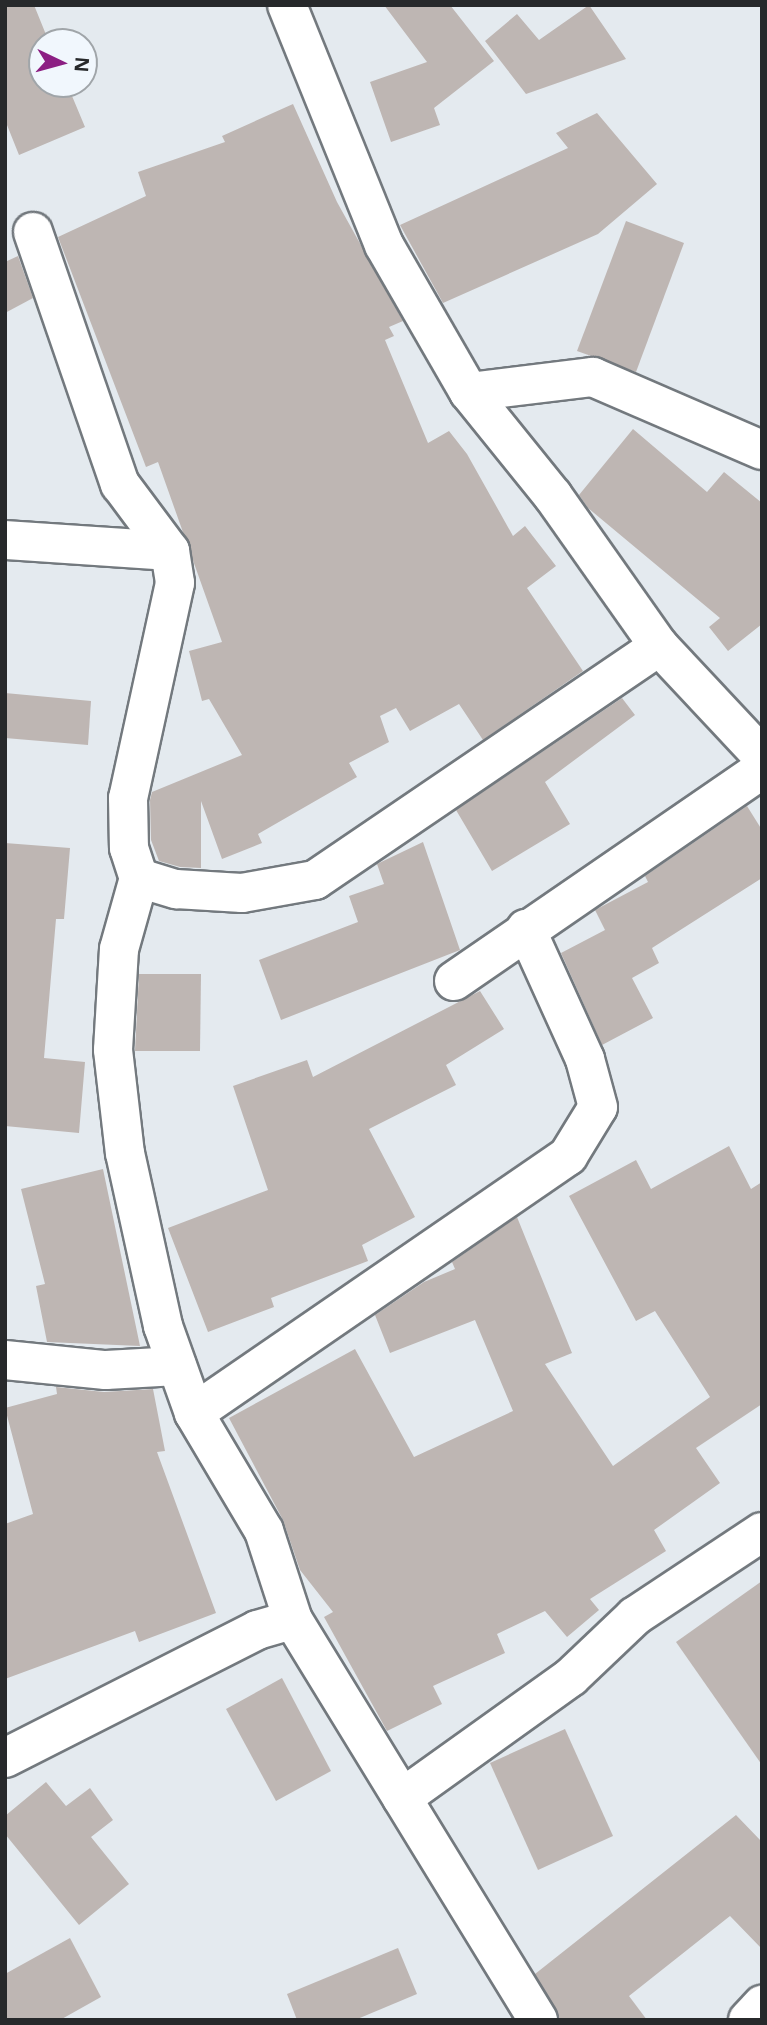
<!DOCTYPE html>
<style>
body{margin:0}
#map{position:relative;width:767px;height:2025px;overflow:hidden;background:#e4eaef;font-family:"Noto Sans",sans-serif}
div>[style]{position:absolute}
.building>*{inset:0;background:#beb6b3}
.roads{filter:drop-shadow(2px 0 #73797e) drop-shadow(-2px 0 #73797e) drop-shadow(0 2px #73797e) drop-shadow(0 -2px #73797e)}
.minor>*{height:38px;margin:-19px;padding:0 19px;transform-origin:19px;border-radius:19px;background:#fff}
span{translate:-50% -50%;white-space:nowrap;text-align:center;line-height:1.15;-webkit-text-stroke:7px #f1f7fd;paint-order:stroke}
.frame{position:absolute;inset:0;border:7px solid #27292b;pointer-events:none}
.north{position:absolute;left:28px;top:28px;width:70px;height:70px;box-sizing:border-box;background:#f1f7fd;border:2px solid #a0a5a9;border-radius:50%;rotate:95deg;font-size:19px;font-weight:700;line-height:28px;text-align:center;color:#27292b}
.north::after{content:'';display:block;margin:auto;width:24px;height:32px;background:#8c1f83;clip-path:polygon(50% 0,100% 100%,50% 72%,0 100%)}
</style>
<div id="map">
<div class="building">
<i style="clip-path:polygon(5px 5px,34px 5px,49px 42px,42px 42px,42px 84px,67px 84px,85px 127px,19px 155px,5px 120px)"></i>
<i style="clip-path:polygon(384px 5px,450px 5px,494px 61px,434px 108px,440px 125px,391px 142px,370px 82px,427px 62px)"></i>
<i style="clip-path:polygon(589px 5px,626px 59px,526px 94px,485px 41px,517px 14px,539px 40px)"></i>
<i style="clip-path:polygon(293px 104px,337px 202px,403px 321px,389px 327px,394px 336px,385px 340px,428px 443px,449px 431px,467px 454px,513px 536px,525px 526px,556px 566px,527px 588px,583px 671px,483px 740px,459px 704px,410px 731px,396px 708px,380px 716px,389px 742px,349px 763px,357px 777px,258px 834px,262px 843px,222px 859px,201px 801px,201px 868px,180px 867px,159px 861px,151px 840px,150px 800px,152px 792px,242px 755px,209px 699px,202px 701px,189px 651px,222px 642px,158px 462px,146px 467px,58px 237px,146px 196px,138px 172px,225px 142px,222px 136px)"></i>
<i style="clip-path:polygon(597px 113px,657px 184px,598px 234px,443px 303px,400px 225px,568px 148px,556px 133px)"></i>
<i style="clip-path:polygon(626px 221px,684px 243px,636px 372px,577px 351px)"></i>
<i style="clip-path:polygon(18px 256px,33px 298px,5px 313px,5px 262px)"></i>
<i style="clip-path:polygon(633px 429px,707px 492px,724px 472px,762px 503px,762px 624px,728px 651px,709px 627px,720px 618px,588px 508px,579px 495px)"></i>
<i style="clip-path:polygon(5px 693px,91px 701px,88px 745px,5px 738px)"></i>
<i style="clip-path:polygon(622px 698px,635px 715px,545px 782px,570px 824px,492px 871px,456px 810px)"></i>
<i style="clip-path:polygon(747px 806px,762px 830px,762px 878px,652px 948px,659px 963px,632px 978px,653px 1018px,602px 1045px,561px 953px,605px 930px,595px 910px,648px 882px,645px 876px)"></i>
<i style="clip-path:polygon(423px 842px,460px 950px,281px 1020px,259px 960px,358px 922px,349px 896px,384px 884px,377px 864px)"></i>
<i style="clip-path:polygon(5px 843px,70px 848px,64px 919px,56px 919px,44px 1058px,85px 1062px,79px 1133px,5px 1126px)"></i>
<i style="clip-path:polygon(139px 974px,201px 974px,200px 1051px,135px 1051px)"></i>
<i style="clip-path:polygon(480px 991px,504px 1029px,446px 1065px,456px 1085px,369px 1129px,415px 1217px,362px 1245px,368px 1261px,271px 1298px,274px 1307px,208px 1332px,168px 1228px,268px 1190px,233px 1086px,307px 1060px,313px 1077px)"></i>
<i style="clip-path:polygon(729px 1146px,751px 1189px,762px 1182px,762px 1404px,696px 1448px,720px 1483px,654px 1530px,666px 1551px,590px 1599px,599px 1610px,567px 1637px,545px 1611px,497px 1634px,505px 1653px,433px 1686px,442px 1704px,387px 1731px,324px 1617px,333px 1612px,300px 1570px,283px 1520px,229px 1418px,355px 1349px,414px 1457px,513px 1411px,475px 1320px,390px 1353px,375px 1315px,424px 1282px,455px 1269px,452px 1262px,517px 1217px,572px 1353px,545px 1364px,613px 1466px,710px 1397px,655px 1311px,636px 1321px,569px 1196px,636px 1160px,651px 1189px)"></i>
<i style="clip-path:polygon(103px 1169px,140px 1346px,47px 1342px,36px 1286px,45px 1284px,21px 1189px)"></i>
<i style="clip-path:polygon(56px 1387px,104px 1392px,153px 1389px,165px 1451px,157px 1452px,216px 1613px,139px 1642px,135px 1631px,5px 1679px,5px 1524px,33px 1514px,5px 1408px,57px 1394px)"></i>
<i style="clip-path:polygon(762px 1581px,762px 1765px,676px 1642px)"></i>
<i style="clip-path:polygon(282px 1678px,331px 1771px,276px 1801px,226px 1709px)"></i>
<i style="clip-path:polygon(565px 1729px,613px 1836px,538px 1870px,490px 1763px)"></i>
<i style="clip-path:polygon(46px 1782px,66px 1806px,90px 1788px,113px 1820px,91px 1837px,129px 1884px,79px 1925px,5px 1834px,5px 1816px)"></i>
<i style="clip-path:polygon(736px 1815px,762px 1842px,762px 1949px,730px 1916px,629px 1996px,647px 2020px,560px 2020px,535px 1974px)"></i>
<i style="clip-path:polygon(70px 1938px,101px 1997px,60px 2020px,5px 2020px,5px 1974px)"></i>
<i style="clip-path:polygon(398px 1948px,417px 1994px,355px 2020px,297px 2020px,287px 1994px)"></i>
</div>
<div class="roads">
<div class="minor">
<i style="left:287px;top:5px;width:259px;rotate:68deg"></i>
<i style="left:384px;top:245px;width:170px;rotate:60deg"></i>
<i style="left:469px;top:392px;width:134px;rotate:51.1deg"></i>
<i style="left:553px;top:496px;width:184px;rotate:54.8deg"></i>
<i style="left:659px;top:646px;width:151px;rotate:46.9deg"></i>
<i style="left:33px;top:232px;width:267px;rotate:71deg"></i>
<i style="left:120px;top:484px;width:84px;rotate:53.3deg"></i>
<i style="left:170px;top:551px;width:32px;rotate:81deg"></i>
<i style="left:175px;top:583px;width:220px;rotate:102.3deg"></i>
<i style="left:128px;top:798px;width:50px;rotate:88.9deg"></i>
<i style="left:129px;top:848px;width:32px;rotate:72deg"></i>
<i style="left:139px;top:878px;width:39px;rotate:17deg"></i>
<i style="left:176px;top:889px;width:66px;rotate:3.5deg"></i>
<i style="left:242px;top:893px;width:74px;rotate:-10.1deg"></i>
<i style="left:315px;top:880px;width:416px;rotate:-34.2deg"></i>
<i style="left:469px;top:392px;width:125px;rotate:-6.9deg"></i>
<i style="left:593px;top:377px;width:184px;rotate:23.4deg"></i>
<i style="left:5px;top:540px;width:165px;rotate:3.8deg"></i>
<i style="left:139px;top:878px;width:74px;rotate:105.7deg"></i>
<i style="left:119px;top:949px;width:101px;rotate:93.4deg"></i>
<i style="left:113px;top:1050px;width:104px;rotate:83.4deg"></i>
<i style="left:125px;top:1153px;width:177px;rotate:77.6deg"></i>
<i style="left:163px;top:1326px;width:92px;rotate:70.4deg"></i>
<i style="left:194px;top:1413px;width:137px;rotate:59.3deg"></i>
<i style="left:264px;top:1531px;width:94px;rotate:72deg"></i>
<i style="left:454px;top:981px;width:374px;rotate:-34.5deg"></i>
<i style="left:5px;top:1360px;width:101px;rotate:5.7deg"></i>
<i style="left:106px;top:1370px;width:71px;rotate:-3.2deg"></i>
<i style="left:194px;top:1413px;width:454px;rotate:-34.5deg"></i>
<i style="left:568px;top:1156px;width:57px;rotate:-58.5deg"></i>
<i style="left:598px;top:1107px;width:50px;rotate:-105.2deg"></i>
<i style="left:585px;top:1059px;width:143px;rotate:-114.4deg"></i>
<i style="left:5px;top:1758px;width:283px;rotate:-26.9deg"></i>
<i style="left:257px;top:1630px;width:37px;rotate:-16deg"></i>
<i style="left:293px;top:1620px;width:469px;rotate:58.5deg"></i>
<i style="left:402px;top:1798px;width:208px;rotate:-35.6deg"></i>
<i style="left:571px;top:1677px;width:88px;rotate:-43.6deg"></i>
<i style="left:635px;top:1616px;width:152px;rotate:-33.5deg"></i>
<i style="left:748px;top:2020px;width:21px;rotate:-47deg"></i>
</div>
</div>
<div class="frame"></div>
<div class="north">N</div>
</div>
